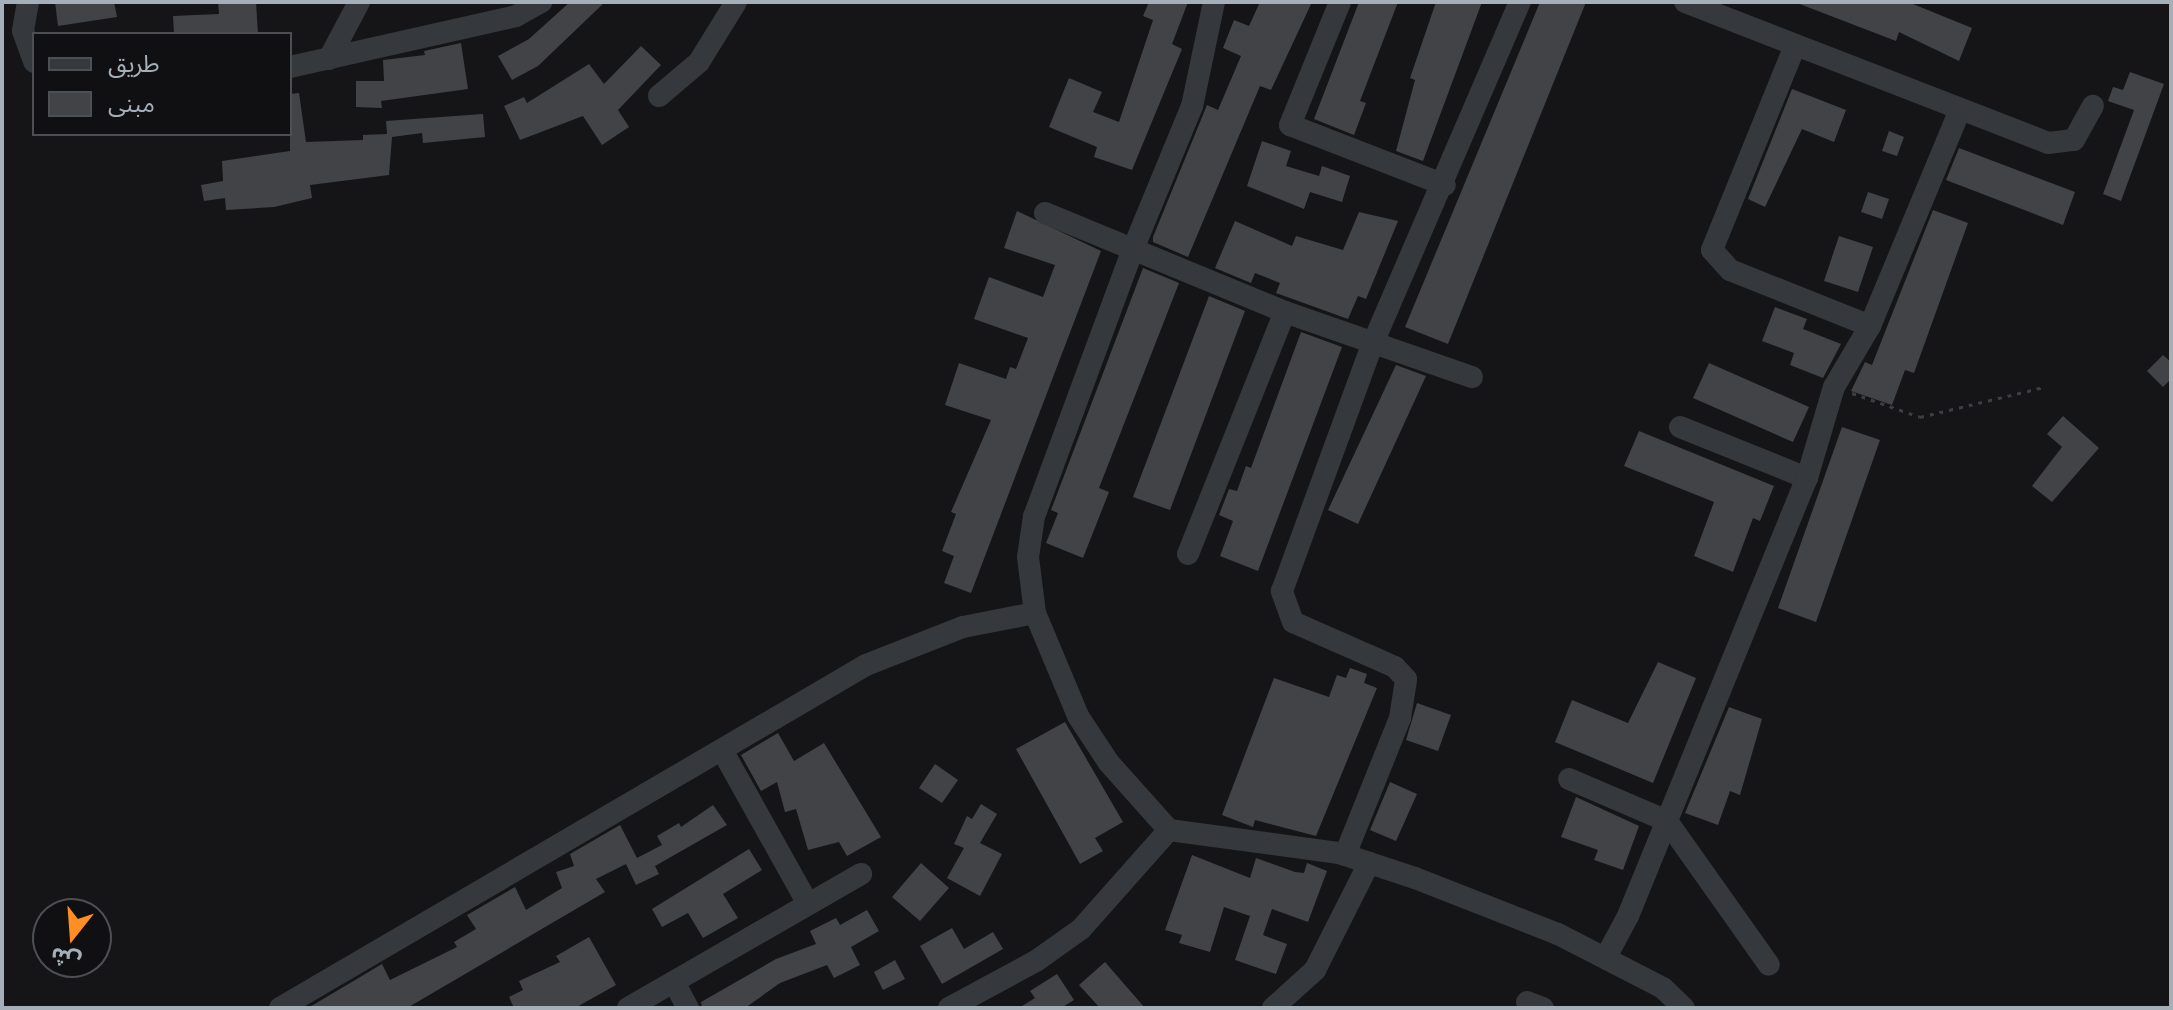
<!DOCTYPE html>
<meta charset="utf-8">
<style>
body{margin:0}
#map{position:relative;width:2173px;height:1010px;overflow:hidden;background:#151517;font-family:"Titillium Web","Noto Sans Arabic",sans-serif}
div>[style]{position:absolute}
.building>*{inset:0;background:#414347}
.path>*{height:3px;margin-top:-1.5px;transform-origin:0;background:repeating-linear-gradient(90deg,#3b3f43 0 4px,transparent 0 10px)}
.minor>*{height:22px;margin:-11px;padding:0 11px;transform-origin:11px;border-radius:11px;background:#35383c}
span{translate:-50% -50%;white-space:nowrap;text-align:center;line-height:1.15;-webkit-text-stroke:8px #101012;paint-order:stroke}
.frame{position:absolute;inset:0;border:4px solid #a5afb8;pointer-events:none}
.legend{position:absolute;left:32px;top:32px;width:260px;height:104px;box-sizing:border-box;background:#101012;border:2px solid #4c5054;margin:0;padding:10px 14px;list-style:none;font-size:24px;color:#a5afb8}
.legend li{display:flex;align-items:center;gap:16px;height:40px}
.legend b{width:40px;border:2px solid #4c5054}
.north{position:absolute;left:32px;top:898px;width:80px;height:80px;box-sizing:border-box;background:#101012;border:2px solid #4c5054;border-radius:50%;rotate:197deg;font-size:22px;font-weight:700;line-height:32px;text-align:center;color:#a5afb8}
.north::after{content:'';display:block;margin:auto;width:28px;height:36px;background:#ff8f25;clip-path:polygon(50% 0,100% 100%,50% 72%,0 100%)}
</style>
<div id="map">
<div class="building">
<i style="clip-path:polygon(55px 2px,114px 2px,117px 17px,58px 26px)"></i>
<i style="clip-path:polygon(218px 2px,256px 2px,258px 34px,174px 34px,173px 16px,219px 14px)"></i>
<i style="clip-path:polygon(570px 2px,605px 2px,538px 66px,512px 80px,498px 56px,529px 39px)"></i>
<i style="clip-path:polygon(1149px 2px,1188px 2px,1172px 44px,1182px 49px,1132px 170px,1094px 157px,1097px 147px,1049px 127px,1069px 78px,1102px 92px,1093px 112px,1119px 122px,1153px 20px,1143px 16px)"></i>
<i style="clip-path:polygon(1260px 2px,1312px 2px,1271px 90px,1260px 86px,1188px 257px,1153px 242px,1153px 237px,1207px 105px,1218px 110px,1241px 56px,1223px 48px,1234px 20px,1249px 26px)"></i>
<i style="clip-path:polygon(1359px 2px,1398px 2px,1360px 101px,1366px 103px,1354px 135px,1314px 119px)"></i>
<i style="clip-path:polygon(1436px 2px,1482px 2px,1423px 161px,1396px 151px,1415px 80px,1410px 78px)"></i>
<i style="clip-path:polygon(1540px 2px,1586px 2px,1448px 344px,1405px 327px)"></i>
<i style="clip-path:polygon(1908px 2px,1972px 28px,1959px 61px,1899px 32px,1896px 41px,1797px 3px)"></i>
<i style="clip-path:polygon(461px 43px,468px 89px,381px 101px,382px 108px,356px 107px,356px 81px,384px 81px,383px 60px,425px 55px,424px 51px)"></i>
<i style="clip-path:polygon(641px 46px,661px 65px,618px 110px,629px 127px,602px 145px,583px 116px,520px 140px,504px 106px,524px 97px,527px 103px,589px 64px,604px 84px)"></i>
<i style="clip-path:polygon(2130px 72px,2164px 84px,2121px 201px,2103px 194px,2134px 110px,2108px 101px,2113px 87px,2123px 90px)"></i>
<i style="clip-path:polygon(1792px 89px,1846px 110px,1834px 142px,1802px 129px,1765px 207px,1748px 199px)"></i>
<i style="clip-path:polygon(299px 93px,306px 142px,363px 140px,363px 135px,387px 134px,386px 121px,483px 114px,485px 137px,423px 143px,422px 133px,392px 137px,389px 175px,310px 185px,312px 198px,274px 207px,226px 210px,225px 198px,204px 201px,201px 185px,223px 181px,222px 161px,290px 151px,290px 94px)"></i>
<i style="clip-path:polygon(1889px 131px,1904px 137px,1897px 156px,1882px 151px)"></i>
<i style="clip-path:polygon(1262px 141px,1291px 151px,1286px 166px,1319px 176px,1322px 166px,1350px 176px,1342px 202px,1310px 192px,1304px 209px,1247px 186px)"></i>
<i style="clip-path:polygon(1959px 148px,2075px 192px,2063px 225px,1946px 180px)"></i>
<i style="clip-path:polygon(1868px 192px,1889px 199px,1882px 219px,1861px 212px)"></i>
<i style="clip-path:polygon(1933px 210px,1968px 223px,1914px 373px,1905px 370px,1892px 405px,1851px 391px,1865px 362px,1872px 365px)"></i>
<i style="clip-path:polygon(1017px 211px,1101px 251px,971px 593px,944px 583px,954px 556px,942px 551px,956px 514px,951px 512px,991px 420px,945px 405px,959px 363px,1006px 379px,1010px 367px,1016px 369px,1028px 338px,974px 319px,989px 277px,1043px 297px,1055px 265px,1004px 248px)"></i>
<i style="clip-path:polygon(1359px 212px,1398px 221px,1366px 299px,1358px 296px,1348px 319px,1276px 293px,1280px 283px,1255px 273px,1251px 283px,1215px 268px,1235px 221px,1292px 246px,1296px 236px,1343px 250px)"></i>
<i style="clip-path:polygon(1839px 236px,1873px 247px,1858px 292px,1824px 281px)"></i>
<i style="clip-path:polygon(1143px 268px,1179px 283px,1099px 488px,1109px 492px,1083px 558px,1046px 543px,1058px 513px,1051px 510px)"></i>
<i style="clip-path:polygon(1209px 296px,1245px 311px,1170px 510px,1133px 497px)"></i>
<i style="clip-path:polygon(1775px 307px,1807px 319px,1803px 329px,1841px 344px,1823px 378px,1790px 365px,1794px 353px,1762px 341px)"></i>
<i style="clip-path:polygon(1301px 332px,1342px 347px,1258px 571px,1220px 556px,1233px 521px,1219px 515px,1229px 489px,1237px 491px,1246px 466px,1251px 468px)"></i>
<i style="clip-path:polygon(2163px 355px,2171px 362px,2171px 379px,2163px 387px,2147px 371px)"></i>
<i style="clip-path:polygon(1709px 363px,1809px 407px,1793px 442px,1693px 398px)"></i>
<i style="clip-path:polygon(1396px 365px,1426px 376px,1358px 524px,1328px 510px)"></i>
<i style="clip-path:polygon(2063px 416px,2099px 448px,2052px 502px,2032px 486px,2062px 447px,2047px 434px)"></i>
<i style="clip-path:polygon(1842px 427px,1880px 440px,1816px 622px,1778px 608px)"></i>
<i style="clip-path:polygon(1639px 431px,1774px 486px,1760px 521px,1753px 518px,1733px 572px,1694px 556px,1714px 502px,1624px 466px)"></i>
<i style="clip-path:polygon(1658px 662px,1696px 678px,1653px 783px,1555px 742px,1572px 700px,1628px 723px)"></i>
<i style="clip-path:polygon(1350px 668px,1367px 674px,1364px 683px,1377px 688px,1316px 836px,1255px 820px,1253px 827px,1222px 815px,1274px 678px,1329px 697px,1337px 675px,1346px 678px)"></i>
<i style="clip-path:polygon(1417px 703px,1451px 715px,1438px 751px,1406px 740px)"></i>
<i style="clip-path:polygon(1729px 707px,1762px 719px,1740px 795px,1730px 791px,1718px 825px,1685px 813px)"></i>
<i style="clip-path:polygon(1065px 722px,1123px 822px,1095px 838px,1103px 851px,1080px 864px,1016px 749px)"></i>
<i style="clip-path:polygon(778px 733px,794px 761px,824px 743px,881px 837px,847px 856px,839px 842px,808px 850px,796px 809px,785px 812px,777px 782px,761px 791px,741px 755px)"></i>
<i style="clip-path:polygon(935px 764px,958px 780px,942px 803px,919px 788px)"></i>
<i style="clip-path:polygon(1390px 782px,1417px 794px,1396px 841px,1370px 830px)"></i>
<i style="clip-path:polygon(1576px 797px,1639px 826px,1623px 870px,1594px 860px,1598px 850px,1561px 837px)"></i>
<i style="clip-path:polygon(981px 804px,997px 814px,980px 843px,1002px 854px,980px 896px,947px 878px,964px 848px,954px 844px,967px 816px,972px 819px)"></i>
<i style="clip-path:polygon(713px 805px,727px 825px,655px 866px,659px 874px,636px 885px,626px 864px,596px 879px,605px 892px,407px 1008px,308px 1008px,382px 964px,390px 980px,457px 947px,454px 942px,476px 929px,467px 915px,515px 887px,526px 910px,562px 888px,556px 872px,574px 866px,570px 854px,620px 825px,637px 858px,662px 845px,657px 836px,679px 823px,681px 827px)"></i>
<i style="clip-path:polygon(749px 849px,762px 870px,723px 894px,738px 918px,703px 938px,688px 913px,662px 927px,652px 909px)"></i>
<i style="clip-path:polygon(1192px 855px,1250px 878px,1256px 858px,1295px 872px,1304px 873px,1307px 863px,1327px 871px,1308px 922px,1272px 909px,1263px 935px,1287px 944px,1276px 974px,1235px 960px,1250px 916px,1224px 907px,1210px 952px,1179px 943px,1182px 935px,1165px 930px)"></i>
<i style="clip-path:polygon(921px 863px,949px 888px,920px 921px,892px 897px)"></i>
<i style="clip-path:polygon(867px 910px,879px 931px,851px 947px,860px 965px,834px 978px,827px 965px,780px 983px,745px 1008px,702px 1008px,701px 1002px,776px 959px,816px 944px,810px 931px,836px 918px,840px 925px)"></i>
<i style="clip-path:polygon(952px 928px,964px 949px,993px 932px,1003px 949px,942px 984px,920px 946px)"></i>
<i style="clip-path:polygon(589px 937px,616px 985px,575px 1008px,514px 1008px,509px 997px,523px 990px,519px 981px,560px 962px,556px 956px)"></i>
<i style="clip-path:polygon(895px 960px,905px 979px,883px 990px,874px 972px)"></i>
<i style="clip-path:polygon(1105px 962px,1145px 1008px,1100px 1008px,1079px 985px)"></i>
<i style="clip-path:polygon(1057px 974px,1074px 1000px,1061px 1008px,1019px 1008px,1035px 998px,1030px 991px)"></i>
</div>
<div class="path">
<i style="left:1852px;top:393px;width:72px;rotate:19.4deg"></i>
<i style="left:1920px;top:417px;width:128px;rotate:-13.6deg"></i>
</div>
<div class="minor">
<i style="left:28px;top:2px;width:29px;rotate:100deg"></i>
<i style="left:23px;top:31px;width:33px;rotate:70deg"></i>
<i style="left:1214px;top:2px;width:106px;rotate:101.9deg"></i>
<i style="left:1192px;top:106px;width:155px;rotate:112.4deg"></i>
<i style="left:1133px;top:249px;width:285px;rotate:110.3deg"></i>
<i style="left:1034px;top:516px;width:41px;rotate:98.3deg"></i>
<i style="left:1028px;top:557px;width:56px;rotate:82.9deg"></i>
<i style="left:1035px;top:613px;width:112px;rotate:67.3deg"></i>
<i style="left:1078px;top:716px;width:56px;rotate:56.6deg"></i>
<i style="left:1109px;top:763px;width:90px;rotate:48.2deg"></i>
<i style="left:1169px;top:830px;width:172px;rotate:7.7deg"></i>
<i style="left:1339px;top:853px;width:80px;rotate:18.2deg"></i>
<i style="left:1415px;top:878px;width:154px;rotate:21.4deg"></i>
<i style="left:1558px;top:934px;width:118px;rotate:27.2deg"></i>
<i style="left:1663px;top:988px;width:29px;rotate:44deg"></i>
<i style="left:1340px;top:2px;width:133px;rotate:112.1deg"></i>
<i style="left:1290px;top:125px;width:166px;rotate:21.2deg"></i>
<i style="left:1685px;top:2px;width:389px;rotate:21.2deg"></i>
<i style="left:2048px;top:143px;width:26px;rotate:-7deg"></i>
<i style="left:2074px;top:140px;width:39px;rotate:-61deg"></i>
<i style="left:1794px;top:48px;width:218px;rotate:112.1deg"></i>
<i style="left:1712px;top:250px;width:27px;rotate:48deg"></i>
<i style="left:1730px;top:270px;width:151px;rotate:21.8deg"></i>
<i style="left:329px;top:59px;width:64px;rotate:-62.2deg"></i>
<i style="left:290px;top:67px;width:232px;rotate:-12.7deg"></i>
<i style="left:516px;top:16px;width:29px;rotate:-29deg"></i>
<i style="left:659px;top:96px;width:52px;rotate:-40.4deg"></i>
<i style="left:699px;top:62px;width:70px;rotate:-58.3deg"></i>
<i style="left:1045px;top:213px;width:260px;rotate:22.4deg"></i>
<i style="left:1285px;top:312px;width:198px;rotate:19.2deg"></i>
<i style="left:1680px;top:427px;width:137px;rotate:21.9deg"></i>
<i style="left:1188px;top:554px;width:261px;rotate:-68.2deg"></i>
<i style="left:722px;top:750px;width:176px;rotate:60.8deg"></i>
<i style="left:1569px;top:779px;width:107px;rotate:23.2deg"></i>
<i style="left:1667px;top:821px;width:176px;rotate:54.7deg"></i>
<i style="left:1345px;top:855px;width:148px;rotate:-68.1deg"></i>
<i style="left:1400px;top:718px;width:39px;rotate:-81deg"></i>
<i style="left:1406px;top:679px;width:16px;rotate:-133deg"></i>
<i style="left:1395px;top:667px;width:111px;rotate:-156.2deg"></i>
<i style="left:1293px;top:622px;width:33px;rotate:-110deg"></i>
<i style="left:1282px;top:591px;width:264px;rotate:-69.9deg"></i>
<i style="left:1373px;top:343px;width:371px;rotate:-66.7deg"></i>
<i style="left:1606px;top:957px;width:47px;rotate:-61.8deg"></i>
<i style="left:1628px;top:916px;width:473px;rotate:-67.8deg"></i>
<i style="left:1807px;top:478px;width:95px;rotate:-73.5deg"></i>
<i style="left:1834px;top:387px;width:71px;rotate:-59.5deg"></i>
<i style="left:1870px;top:326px;width:232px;rotate:-67.4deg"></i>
<i style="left:674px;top:982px;width:30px;rotate:62deg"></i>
<i style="left:1527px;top:1002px;width:17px;rotate:21deg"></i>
<i style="left:280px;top:1008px;width:679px;rotate:-30.34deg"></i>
<i style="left:866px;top:665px;width:104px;rotate:-21.4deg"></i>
<i style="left:963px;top:627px;width:73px;rotate:-11deg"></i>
<i style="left:628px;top:1008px;width:269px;rotate:-29.9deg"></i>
<i style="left:949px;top:1008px;width:99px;rotate:-28.4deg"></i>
<i style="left:1036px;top:961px;width:55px;rotate:-35.4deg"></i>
<i style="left:1081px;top:929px;width:132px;rotate:-48.4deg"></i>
<i style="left:1273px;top:1008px;width:57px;rotate:-42.1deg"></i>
<i style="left:1315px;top:970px;width:120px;rotate:-63.2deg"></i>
</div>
<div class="frame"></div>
<ul class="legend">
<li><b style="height:10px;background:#35383c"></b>طريق</li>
<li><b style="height:22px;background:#414347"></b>مبنى</li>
</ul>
<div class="north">ش</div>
</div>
